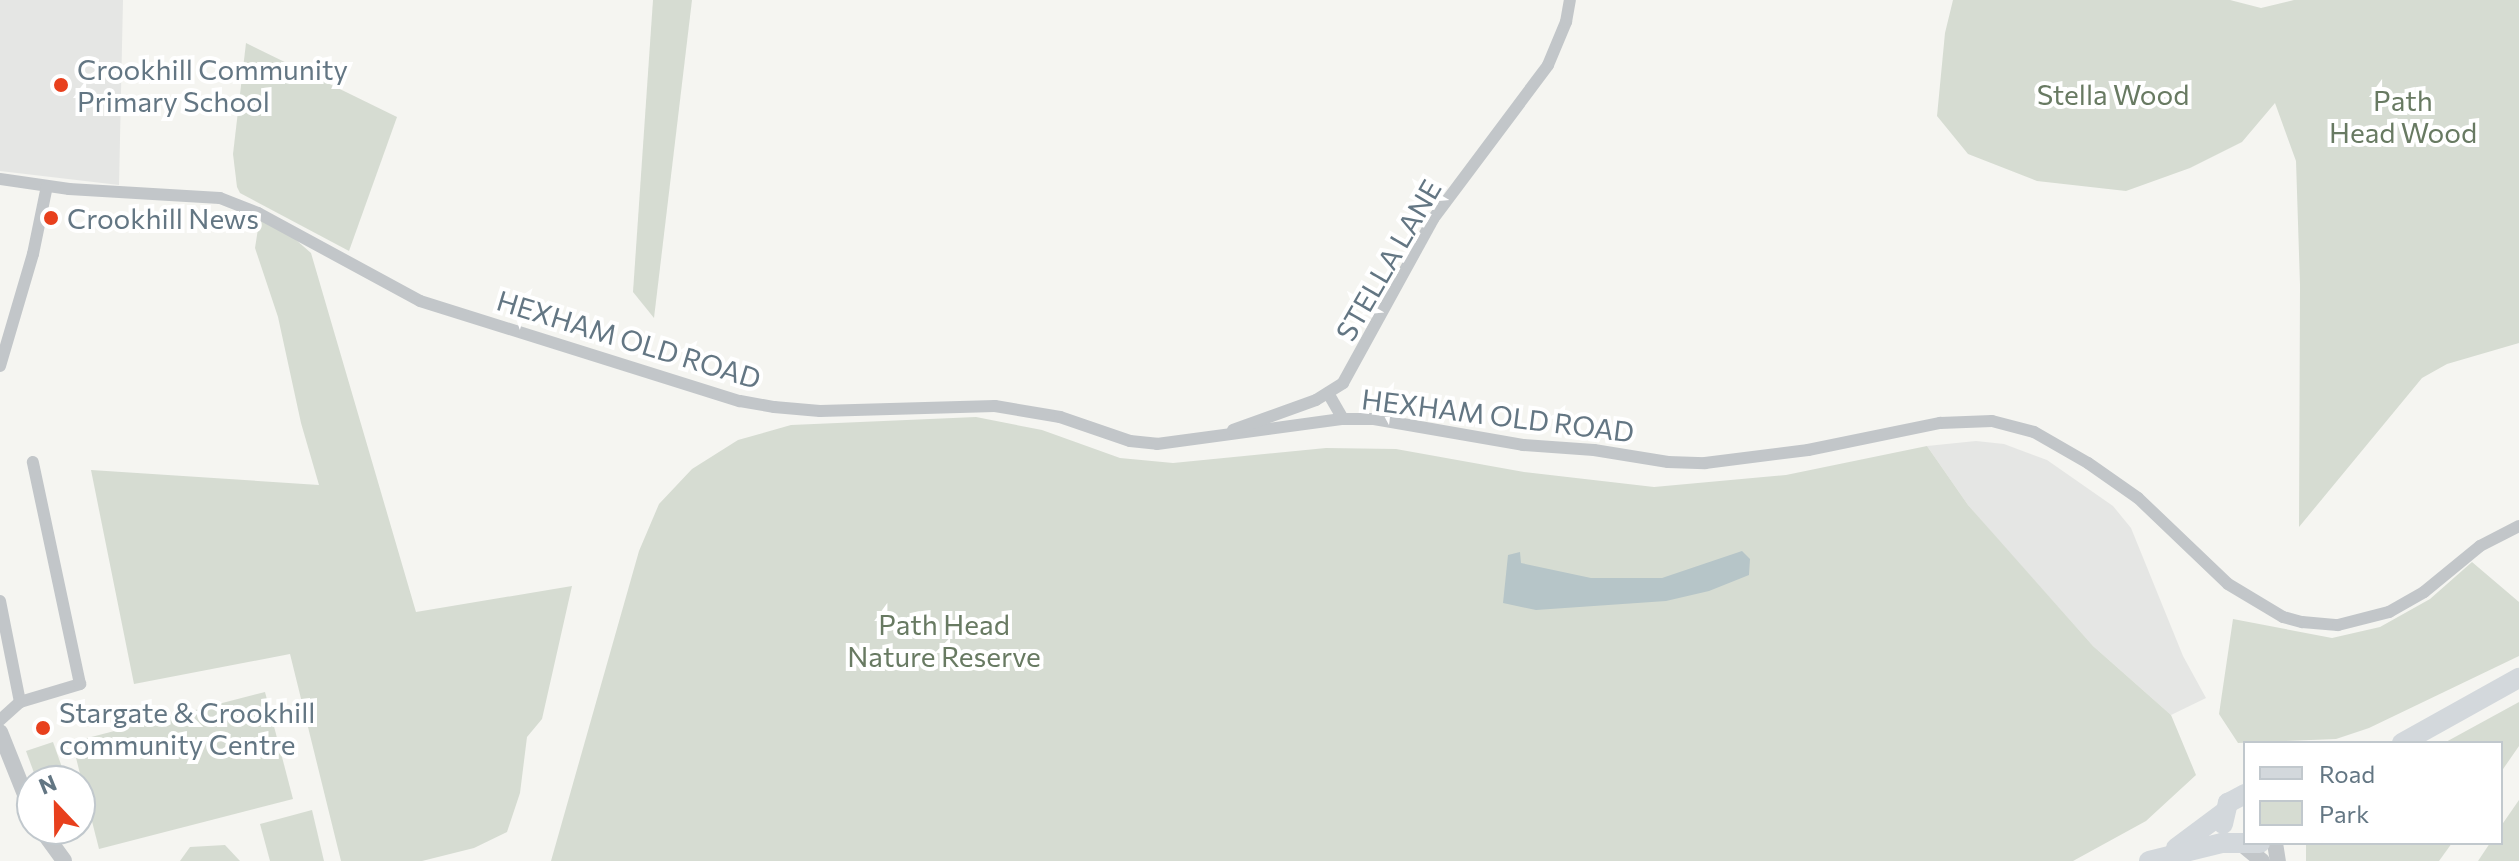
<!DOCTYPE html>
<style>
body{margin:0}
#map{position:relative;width:2519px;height:861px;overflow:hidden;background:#f5f5f1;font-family:Commissioner,sans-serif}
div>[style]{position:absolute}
.built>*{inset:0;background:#e5e6e4}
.green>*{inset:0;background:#d6dcd2}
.water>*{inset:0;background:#b6c5c8}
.minor>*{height:12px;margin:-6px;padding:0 6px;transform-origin:6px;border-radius:6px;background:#c2c6c9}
.tertiary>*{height:16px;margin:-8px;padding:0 8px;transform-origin:8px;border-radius:8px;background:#c2c6c9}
.primary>*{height:20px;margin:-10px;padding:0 10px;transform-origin:10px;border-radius:10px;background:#d3d8dc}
.dots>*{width:22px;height:22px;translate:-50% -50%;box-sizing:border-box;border:4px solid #fff;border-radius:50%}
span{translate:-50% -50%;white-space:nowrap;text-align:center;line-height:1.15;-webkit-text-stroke:8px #fff;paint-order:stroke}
.poi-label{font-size:28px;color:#637683}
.left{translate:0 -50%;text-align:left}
.park-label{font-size:28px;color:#687a62}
.street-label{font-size:28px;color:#637683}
.legend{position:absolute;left:2243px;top:741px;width:260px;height:104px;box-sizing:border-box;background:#fff;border:2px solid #c1c8cd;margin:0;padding:10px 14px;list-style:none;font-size:24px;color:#637683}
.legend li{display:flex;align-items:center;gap:16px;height:40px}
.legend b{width:40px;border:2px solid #c1c8cd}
.north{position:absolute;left:16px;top:765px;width:80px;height:80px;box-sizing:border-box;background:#fff;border:2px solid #c1c8cd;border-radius:50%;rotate:338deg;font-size:22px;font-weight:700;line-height:32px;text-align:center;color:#637683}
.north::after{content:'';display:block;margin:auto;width:28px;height:36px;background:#e8401d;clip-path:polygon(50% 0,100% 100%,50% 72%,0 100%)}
</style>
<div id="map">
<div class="built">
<i style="clip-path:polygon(0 0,123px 0,119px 185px,0 171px)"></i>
<i style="clip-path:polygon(1976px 441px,2004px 444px,2047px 460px,2113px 506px,2131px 528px,2183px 656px,2206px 698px,2171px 715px,2093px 646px,2000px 542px,1968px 505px,1927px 446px)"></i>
</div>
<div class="green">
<i style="clip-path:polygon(653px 0,692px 0,654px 318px,633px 292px)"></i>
<i style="clip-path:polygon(1953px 0,2230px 0,2261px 8px,2294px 0,2519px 0,2519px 343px,2447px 364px,2422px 378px,2299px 527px,2300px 285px,2296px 161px,2275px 103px,2242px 142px,2190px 168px,2126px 191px,2037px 181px,1968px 154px,1937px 116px,1945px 33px)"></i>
<i style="clip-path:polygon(246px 43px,397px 117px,349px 251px,240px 193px,237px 187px,233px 154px)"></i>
<i style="clip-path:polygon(260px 216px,287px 232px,311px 253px,416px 612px,572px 586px,542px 719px,527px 737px,520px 793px,507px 832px,474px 848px,422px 861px,341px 861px,290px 654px,134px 684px,91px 470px,319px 485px,301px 423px,278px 317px,255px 248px)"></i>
<i style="clip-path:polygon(976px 417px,1042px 430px,1120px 458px,1173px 463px,1326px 448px,1396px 449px,1524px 472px,1654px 487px,1786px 475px,1927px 446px,1968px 505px,2093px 646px,2171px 715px,2196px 775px,2146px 821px,2073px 861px,551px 861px,639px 551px,659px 504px,692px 469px,738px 440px,791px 425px)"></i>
<i style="clip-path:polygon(2472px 562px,2519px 602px,2519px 656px,2369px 728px,2336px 739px,2238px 743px,2219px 714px,2233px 619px,2332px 638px,2380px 627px,2430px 599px)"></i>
<i style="clip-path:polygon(265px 692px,293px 799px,99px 849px,72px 742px)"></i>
<i style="clip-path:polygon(2519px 702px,2519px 746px,2501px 772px,2501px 743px,2444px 743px)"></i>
<i style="clip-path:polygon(53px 742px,64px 773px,37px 781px,26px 751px)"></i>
<i style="clip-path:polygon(2519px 800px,2519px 861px,2478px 861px,2490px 843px,2501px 843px,2501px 826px)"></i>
<i style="clip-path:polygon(312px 810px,324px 861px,270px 861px,260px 824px)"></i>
<i style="clip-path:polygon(2452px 843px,2439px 861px,2306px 861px,2306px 843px)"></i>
<i style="clip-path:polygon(225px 845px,240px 861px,180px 861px,190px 847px)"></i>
</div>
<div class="water">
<i style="clip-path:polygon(1742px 551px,1750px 559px,1749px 575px,1709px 591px,1666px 601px,1536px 610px,1503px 603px,1508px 555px,1520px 552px,1521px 563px,1591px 578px,1662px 578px)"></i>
</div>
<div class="minor">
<i style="left:0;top:179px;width:70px;rotate:8.2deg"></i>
<i style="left:69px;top:189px;width:151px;rotate:3.4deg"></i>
<i style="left:220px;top:198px;width:41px;rotate:21.5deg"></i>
<i style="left:258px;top:213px;width:184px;rotate:28.5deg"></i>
<i style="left:420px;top:301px;width:335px;rotate:17.4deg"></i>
<i style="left:740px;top:401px;width:35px;rotate:10deg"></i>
<i style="left:774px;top:407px;width:46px;rotate:5deg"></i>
<i style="left:820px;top:411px;width:175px;rotate:-1.6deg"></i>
<i style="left:995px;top:406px;width:66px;rotate:9.6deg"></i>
<i style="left:1060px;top:417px;width:74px;rotate:18.9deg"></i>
<i style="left:1130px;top:441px;width:27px;rotate:6deg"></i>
<i style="left:1157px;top:444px;width:188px;rotate:-7.7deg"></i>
<i style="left:1343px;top:419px;width:31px"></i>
<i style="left:1374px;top:419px;width:151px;rotate:9.9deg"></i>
<i style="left:1523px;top:445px;width:71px;rotate:4deg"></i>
<i style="left:1594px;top:450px;width:75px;rotate:9.2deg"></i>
<i style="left:1668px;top:462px;width:37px;rotate:2deg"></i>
<i style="left:1705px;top:463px;width:104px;rotate:-7.2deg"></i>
<i style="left:1808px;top:450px;width:135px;rotate:-11.6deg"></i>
<i style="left:1940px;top:423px;width:52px;rotate:-2.2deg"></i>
<i style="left:1992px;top:421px;width:43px;rotate:14.7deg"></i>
<i style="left:2034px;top:432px;width:62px;rotate:29.9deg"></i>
<i style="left:2088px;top:463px;width:61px;rotate:35deg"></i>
<i style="left:2138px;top:498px;width:124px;rotate:43.7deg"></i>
<i style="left:2228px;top:584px;width:64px;rotate:31deg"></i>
<i style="left:2283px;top:617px;width:20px;rotate:15deg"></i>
<i style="left:2302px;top:622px;width:36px;rotate:5deg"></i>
<i style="left:2338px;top:625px;width:53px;rotate:-14.3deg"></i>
<i style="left:2389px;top:612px;width:40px;rotate:-29.7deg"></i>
<i style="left:2424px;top:592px;width:72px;rotate:-39.4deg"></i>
<i style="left:2480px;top:546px;width:44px;rotate:-27.1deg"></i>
<i style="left:0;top:366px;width:117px;rotate:-73.6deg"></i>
<i style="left:33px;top:254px;width:69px;rotate:-78.4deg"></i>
<i style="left:1328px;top:393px;width:30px;rotate:60deg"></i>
<i style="left:1233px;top:430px;width:88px;rotate:-19.9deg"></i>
<i style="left:1316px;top:400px;width:32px;rotate:-32deg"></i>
<i style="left:1343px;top:383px;width:187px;rotate:-61.2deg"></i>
<i style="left:1433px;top:219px;width:192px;rotate:-53.2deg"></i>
<i style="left:1548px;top:65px;width:47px;rotate:-67.3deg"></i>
<i style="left:1566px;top:22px;width:22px;rotate:-80deg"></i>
<i style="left:0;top:601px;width:103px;rotate:78.8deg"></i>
<i style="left:20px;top:702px;width:27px;rotate:138deg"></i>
<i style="left:20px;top:702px;width:63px;rotate:-16.7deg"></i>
<i style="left:80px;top:684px;width:227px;rotate:-102deg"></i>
</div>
<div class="tertiary">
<i style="left:0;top:732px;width:86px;rotate:68.2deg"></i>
<i style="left:41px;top:829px;width:39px;rotate:54deg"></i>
<i style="left:2275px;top:843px;width:18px;rotate:81deg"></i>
<i style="left:2243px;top:845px;width:25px;rotate:40deg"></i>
</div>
<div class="primary">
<i style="left:2402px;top:743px;width:134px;rotate:-29.1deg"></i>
<i style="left:2223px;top:824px;width:22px;rotate:-77deg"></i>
<i style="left:2228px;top:803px;width:19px;rotate:-28deg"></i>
<i style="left:2176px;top:848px;width:59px;rotate:-36.7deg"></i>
<i style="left:2149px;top:861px;width:75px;rotate:-13.9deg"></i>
<i style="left:2222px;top:843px;width:38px"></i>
</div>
<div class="dots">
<i style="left:61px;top:85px;background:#e8401d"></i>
<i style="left:51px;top:218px;background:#e8401d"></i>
<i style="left:43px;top:728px;background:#e8401d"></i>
</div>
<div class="poi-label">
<span class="left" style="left:77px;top:85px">Crookhill Community<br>Primary School</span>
<span class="left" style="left:67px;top:218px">Crookhill News</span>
<span class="left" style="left:59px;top:728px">Stargate &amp; Crookhill<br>community Centre</span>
</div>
<div class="park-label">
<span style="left:2113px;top:94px">Stella Wood</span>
<span style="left:2403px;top:116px">Path<br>Head Wood</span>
<span style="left:944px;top:640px">Path Head<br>Nature Reserve</span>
</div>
<div class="street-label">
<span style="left:1388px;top:260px;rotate:-60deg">STELLA LANE</span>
<span style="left:629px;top:339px;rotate:17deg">HEXHAM OLD ROAD</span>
<span style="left:1498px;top:415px;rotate:7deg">HEXHAM OLD ROAD</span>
</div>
<ul class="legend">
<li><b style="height:10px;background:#d3d8dc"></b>Road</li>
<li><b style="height:22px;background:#d6dcd2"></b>Park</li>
</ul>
<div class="north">N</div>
</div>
